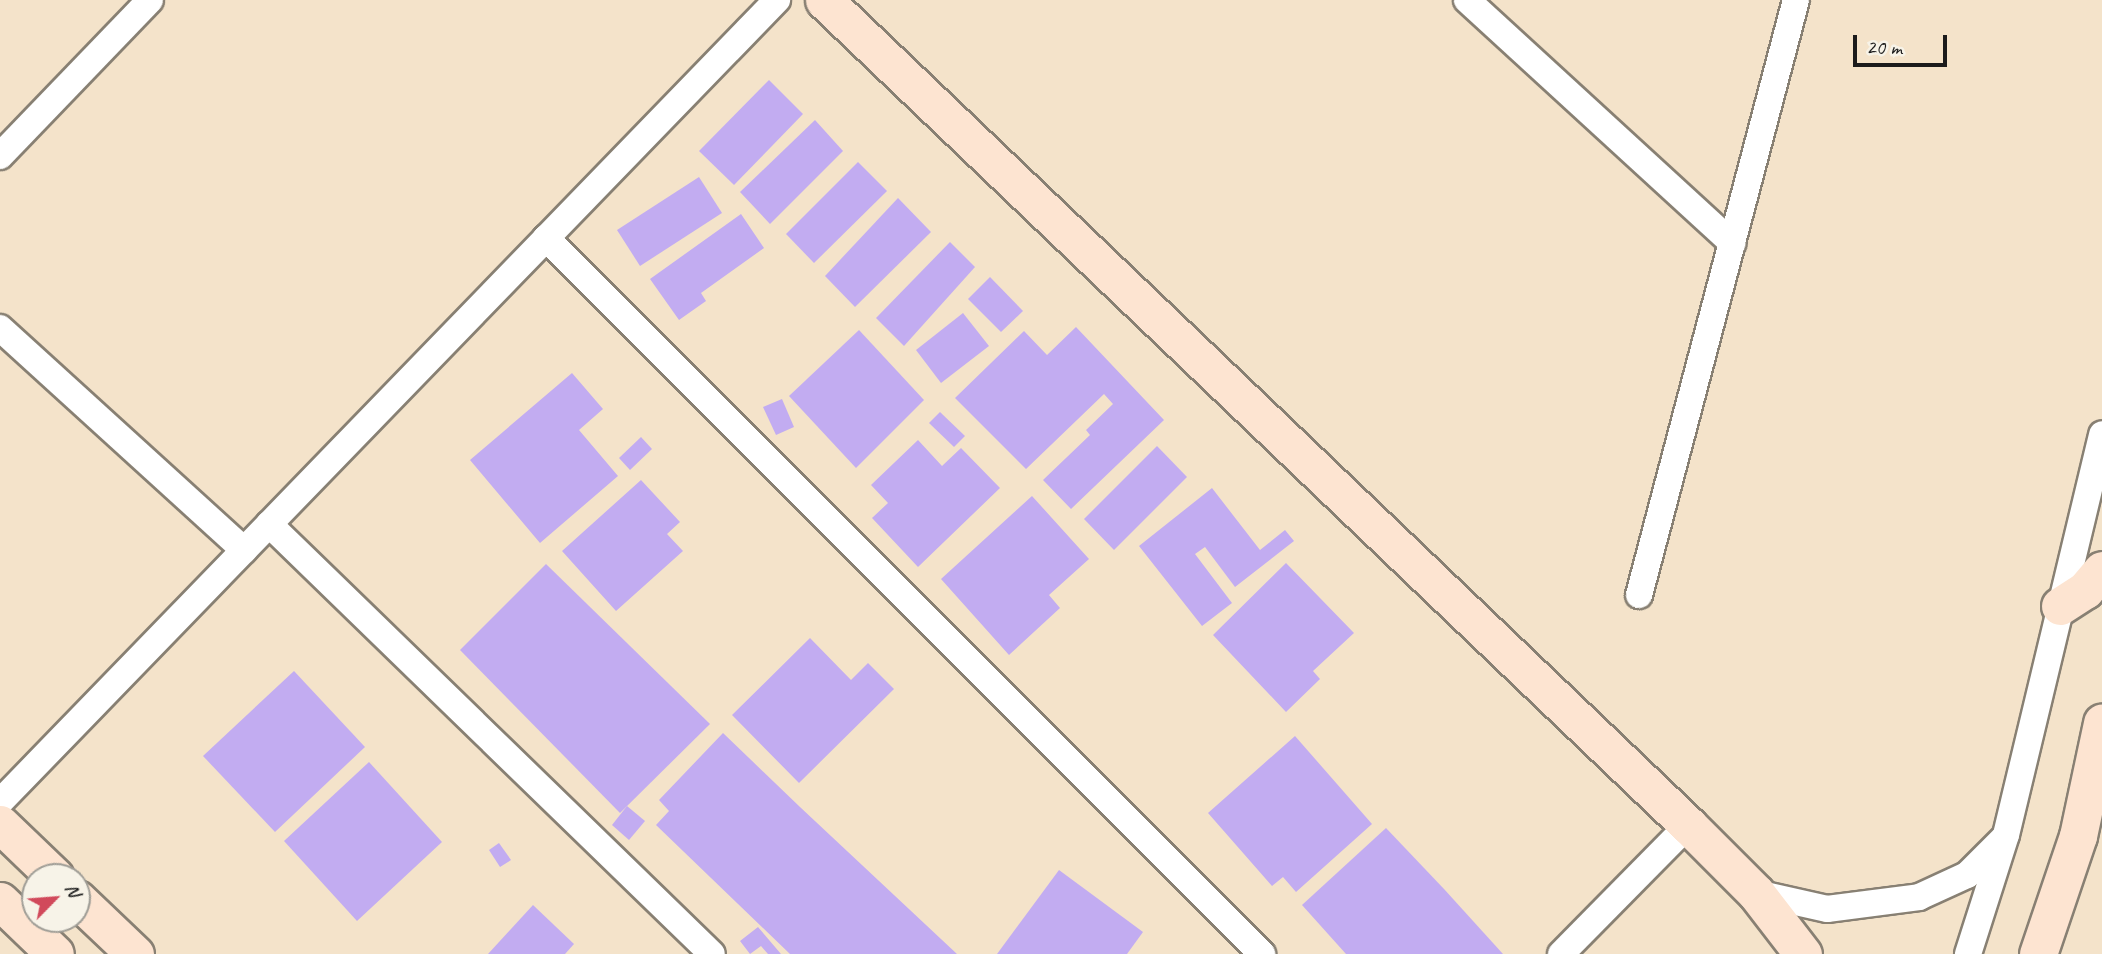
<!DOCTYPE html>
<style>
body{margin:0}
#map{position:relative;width:2102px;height:954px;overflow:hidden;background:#f4e3ca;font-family:Caveat,sans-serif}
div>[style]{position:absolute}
.building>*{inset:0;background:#c2acf1}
.roads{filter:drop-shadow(2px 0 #888073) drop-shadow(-2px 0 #888073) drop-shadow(0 2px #888073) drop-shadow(0 -2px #888073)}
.street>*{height:26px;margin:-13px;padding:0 13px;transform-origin:13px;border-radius:13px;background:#fff}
.secondary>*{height:37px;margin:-18.5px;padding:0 18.5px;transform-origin:18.5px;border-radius:18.5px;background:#fde4d1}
span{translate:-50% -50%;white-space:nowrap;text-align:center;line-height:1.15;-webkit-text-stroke:5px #f7f3e8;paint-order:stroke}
.north{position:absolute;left:21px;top:863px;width:70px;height:70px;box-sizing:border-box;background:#f7f3e8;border:2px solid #9f9d96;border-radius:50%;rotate:65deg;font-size:19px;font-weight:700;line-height:28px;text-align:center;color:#1c1c1c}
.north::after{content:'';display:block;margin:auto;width:24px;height:32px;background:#d1495b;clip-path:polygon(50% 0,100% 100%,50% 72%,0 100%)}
.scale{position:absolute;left:1853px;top:35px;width:94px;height:32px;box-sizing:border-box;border:4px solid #1c1c1c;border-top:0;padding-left:9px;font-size:21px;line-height:24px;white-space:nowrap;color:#1c1c1c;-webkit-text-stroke:5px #f7f3e8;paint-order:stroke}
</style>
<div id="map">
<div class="building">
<i style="clip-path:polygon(769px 80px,803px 114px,734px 185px,699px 151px)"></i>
<i style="clip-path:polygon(815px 120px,843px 151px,770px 224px,740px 192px)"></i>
<i style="clip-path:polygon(858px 162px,887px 191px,814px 263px,786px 234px)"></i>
<i style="clip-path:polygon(699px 177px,722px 213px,640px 266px,617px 230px)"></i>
<i style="clip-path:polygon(898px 198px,931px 232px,855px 307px,825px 276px)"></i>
<i style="clip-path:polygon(741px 214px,764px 248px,701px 293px,706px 301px,679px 320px,650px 279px)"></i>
<i style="clip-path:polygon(950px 242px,975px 267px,904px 346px,876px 318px)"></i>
<i style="clip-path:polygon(990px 277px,1023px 311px,1001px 332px,968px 299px)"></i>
<i style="clip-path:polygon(963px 313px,989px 346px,941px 383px,916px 350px)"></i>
<i style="clip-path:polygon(1076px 327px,1164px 420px,1071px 509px,1043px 480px,1090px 435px,1086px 430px,1113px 404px,1104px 394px,1026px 469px,955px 398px,1024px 331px,1047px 355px)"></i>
<i style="clip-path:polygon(859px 330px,924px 400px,856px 468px,789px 396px)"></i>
<i style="clip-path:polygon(572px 373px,603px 409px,579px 430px,618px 476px,540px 543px,470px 460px)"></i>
<i style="clip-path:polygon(782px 399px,794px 427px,776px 435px,763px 407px)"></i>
<i style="clip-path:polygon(940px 412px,965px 436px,954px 447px,929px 423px)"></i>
<i style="clip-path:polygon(641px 437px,652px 449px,630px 470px,619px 458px)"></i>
<i style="clip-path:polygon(918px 440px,942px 466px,961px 448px,1000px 488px,918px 567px,872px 518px,888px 503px,871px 485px)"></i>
<i style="clip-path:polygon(1157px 446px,1187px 477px,1114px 550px,1084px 519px)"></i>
<i style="clip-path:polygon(641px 480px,680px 522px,667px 534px,683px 551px,616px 611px,562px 551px)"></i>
<i style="clip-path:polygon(1212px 488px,1260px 550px,1285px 530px,1294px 541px,1235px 587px,1205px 547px,1195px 554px,1232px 603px,1202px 626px,1139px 546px)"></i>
<i style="clip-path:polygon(1032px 496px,1089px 559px,1049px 595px,1060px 608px,1009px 655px,941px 579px)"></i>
<i style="clip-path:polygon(1286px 563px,1354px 633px,1313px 671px,1320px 679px,1286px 712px,1213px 635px)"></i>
<i style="clip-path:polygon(546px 564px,710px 724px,620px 813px,460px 650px)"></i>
<i style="clip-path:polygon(810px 638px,851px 680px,868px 663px,894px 689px,799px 783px,732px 715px)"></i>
<i style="clip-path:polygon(294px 671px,365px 747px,275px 832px,203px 756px)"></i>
<i style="clip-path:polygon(723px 733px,800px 807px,957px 954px,790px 954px,656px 825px,669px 811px,659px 800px)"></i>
<i style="clip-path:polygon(1295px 736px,1372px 824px,1296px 892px,1283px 877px,1272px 886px,1208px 813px)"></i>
<i style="clip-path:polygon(369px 762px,442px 842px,357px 921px,284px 841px)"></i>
<i style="clip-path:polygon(627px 806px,645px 821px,629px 840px,612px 825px)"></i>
<i style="clip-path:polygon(1386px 828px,1444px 889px,1503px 954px,1346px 954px,1302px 905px)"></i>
<i style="clip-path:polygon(499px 843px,511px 860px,500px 867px,489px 850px)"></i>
<i style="clip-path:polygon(1059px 870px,1143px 932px,1127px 954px,997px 954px)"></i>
<i style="clip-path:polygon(533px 905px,574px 944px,565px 954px,488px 954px)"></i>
<i style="clip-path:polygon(758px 927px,781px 954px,768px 954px,761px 946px,750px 954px,740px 941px)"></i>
</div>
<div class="roads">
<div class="street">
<i style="left:1467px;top:0;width:360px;rotate:42.5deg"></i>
<i style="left:0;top:156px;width:216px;rotate:-46.1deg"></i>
<i style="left:546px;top:238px;width:1013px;rotate:45deg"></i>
<i style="left:0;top:328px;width:330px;rotate:42.3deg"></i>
<i style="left:269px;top:524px;width:617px;rotate:44.15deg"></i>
<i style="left:1639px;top:595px;width:615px;rotate:-75.22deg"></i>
<i style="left:0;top:802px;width:1117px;rotate:-45.91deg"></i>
<i style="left:1756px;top:893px;width:73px;rotate:12.7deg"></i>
<i style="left:1827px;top:909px;width:93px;rotate:-7.4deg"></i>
<i style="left:1919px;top:897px;width:53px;rotate:-24.6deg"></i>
<i style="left:1967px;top:875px;width:51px;rotate:-45deg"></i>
<i style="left:1561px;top:954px;width:181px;rotate:-45.4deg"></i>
<i style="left:1968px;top:954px;width:125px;rotate:-72.3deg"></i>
<i style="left:2006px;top:835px;width:412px;rotate:-76.5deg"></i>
</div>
<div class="secondary">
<i style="left:824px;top:0;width:1195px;rotate:43.68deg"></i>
<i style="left:1688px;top:825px;width:96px;rotate:45deg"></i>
<i style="left:1756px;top:893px;width:77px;rotate:52.4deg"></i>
<i style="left:2060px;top:606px;width:30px;rotate:-33deg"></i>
<i style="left:2085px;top:590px;width:26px;rotate:-50deg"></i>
<i style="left:0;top:824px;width:76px;rotate:43.9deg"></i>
<i style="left:77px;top:899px;width:80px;rotate:43.5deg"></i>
<i style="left:0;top:901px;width:76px;rotate:43.9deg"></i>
<i style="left:2038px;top:954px;width:125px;rotate:-71.3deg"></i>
<i style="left:2078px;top:836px;width:116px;rotate:-78deg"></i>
</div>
</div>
<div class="north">N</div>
<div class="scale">20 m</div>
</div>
